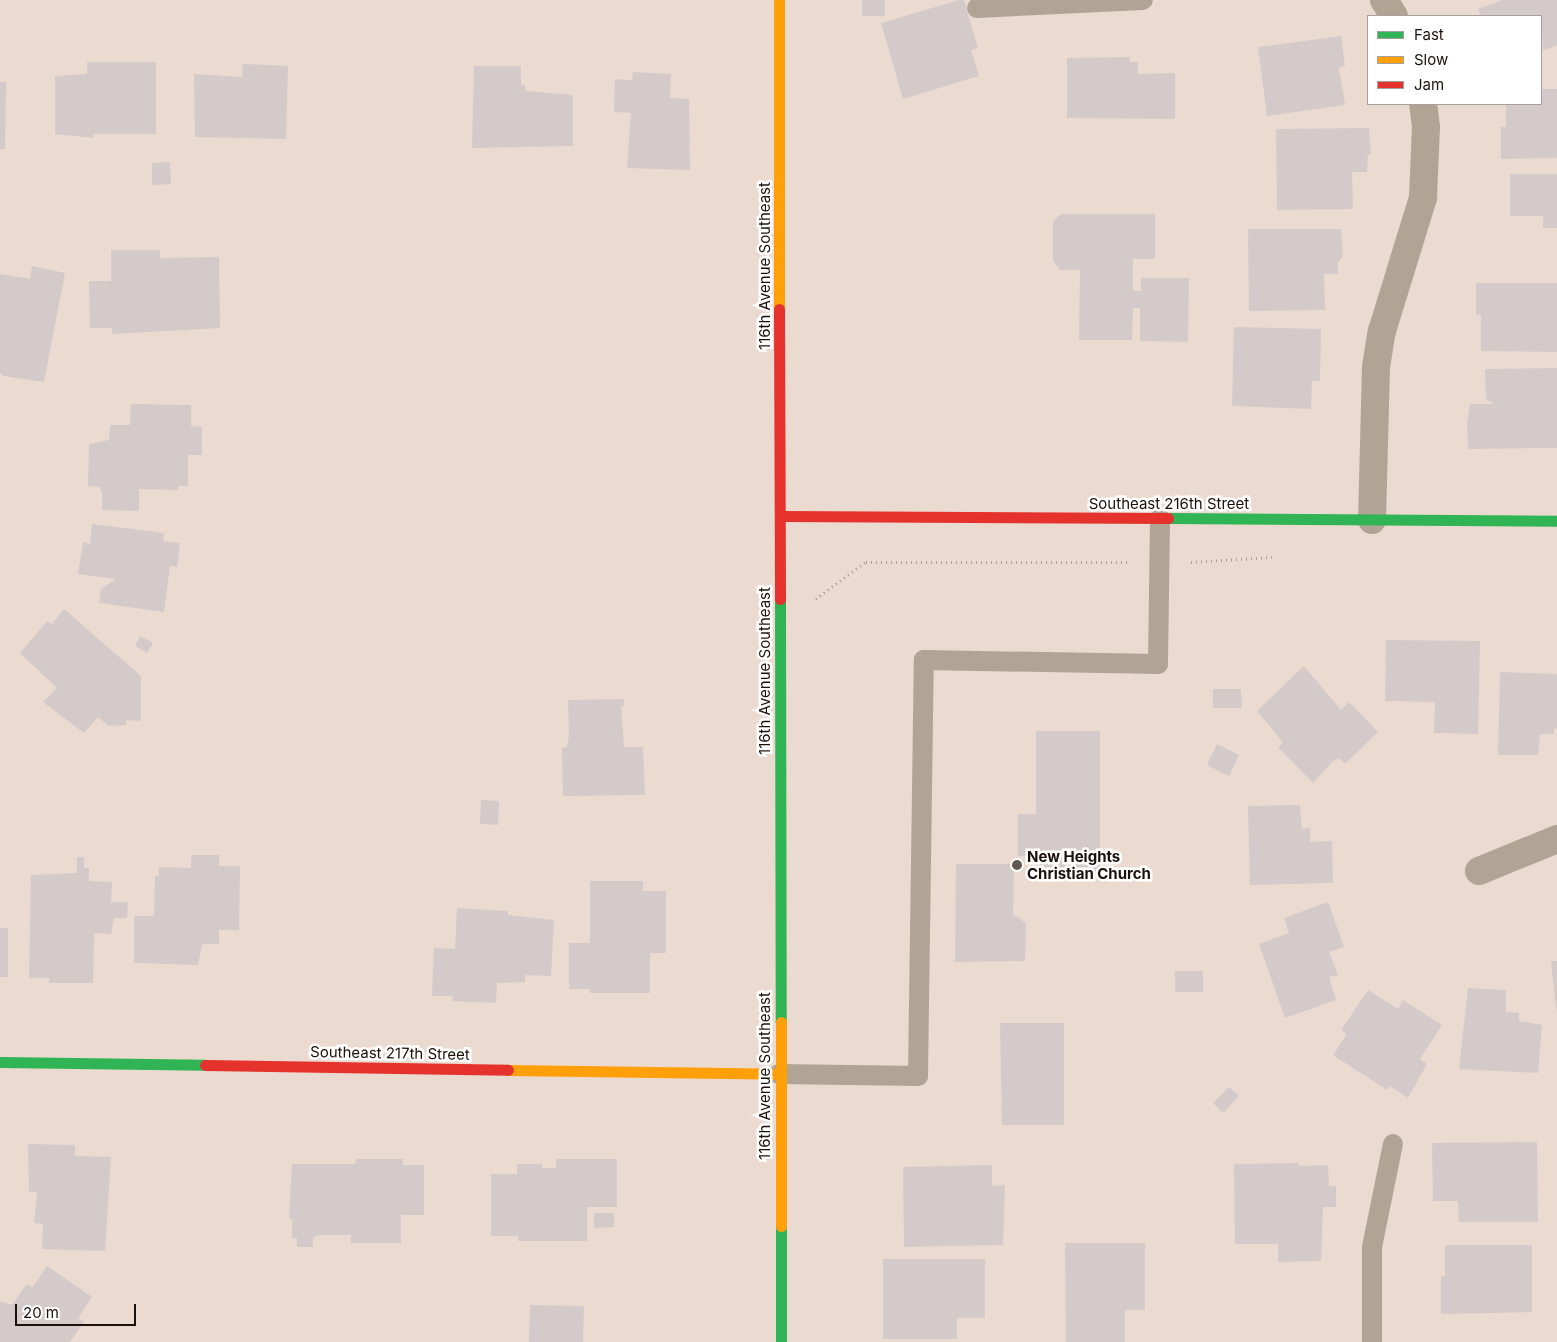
<!DOCTYPE html>
<style>
body{margin:0}
#map{position:relative;width:1557px;height:1342px;overflow:hidden;background:#ebdacf;font-family:Inter,sans-serif}
div>[style]{position:absolute}
.building>*{inset:0;background:#d5caca}
.path>*{height:3px;margin-top:-1.5px;transform-origin:0;background:repeating-linear-gradient(90deg,#aba294 0 1px,transparent 0 5px)}
.lane>*{height:20px;margin:-10px;padding:0 10px;transform-origin:10px;border-radius:10px;background:#b0a594}
.street>*{height:28px;margin:-14px;padding:0 14px;transform-origin:14px;border-radius:14px;background:#b0a594}
.fast>*{height:11px;margin:-5.5px;padding:0 5.5px;transform-origin:5.5px;border-radius:5.5px;background:#30b455}
.slow>*{height:11px;margin:-5.5px;padding:0 5.5px;transform-origin:5.5px;border-radius:5.5px;background:#ff9f0a}
.jam>*{height:11px;margin:-5.5px;padding:0 5.5px;transform-origin:5.5px;border-radius:5.5px;background:#e5322d}
.dots>*{width:14px;height:14px;translate:-50% -50%;box-sizing:border-box;border:2px solid #fff;border-radius:50%}
span{translate:-50% -50%;white-space:nowrap;text-align:center;line-height:1.15;-webkit-text-stroke:5px #fff;paint-order:stroke}
.street-label{font-size:15px;color:#1b110a}
.poi-label{font-size:15px;color:#1b110a;font-weight:700}
.left{translate:0 -50%;text-align:left}
.legend{position:absolute;left:1367px;top:15px;width:175px;height:90px;box-sizing:border-box;background:#fff;border:1px solid #a4a09d;margin:0;padding:6px 9px;list-style:none;font-size:15px;color:#1b110a}
.legend li{display:flex;align-items:center;gap:10px;height:25px}
.legend b{width:25px;border:1px solid #a4a09d}
.scale{position:absolute;left:15px;top:1304px;width:121px;height:22px;box-sizing:border-box;border:2px solid #1b110a;border-top:0;padding-left:6px;font-size:15px;line-height:18px;white-space:nowrap;color:#1b110a;-webkit-text-stroke:4px #fff;paint-order:stroke}
</style>
<div id="map">
<div class="building">
<i style="clip-path:polygon(862px 0,885px 0,885px 16px,862px 16px)"></i>
<i style="clip-path:polygon(959px 0,964px 0,978px 48px,971px 50px,979px 76px,903px 99px,881px 23px)"></i>
<i style="clip-path:polygon(1502px 0,1557px 0,1557px 45px,1543px 51px,1541px 16px,1481px 16px,1478px 9px)"></i>
<i style="clip-path:polygon(1341px 36px,1345px 66px,1339px 68px,1345px 105px,1267px 116px,1258px 47px)"></i>
<i style="clip-path:polygon(1130px 57px,1130px 62px,1138px 62px,1138px 74px,1175px 73px,1175px 119px,1067px 118px,1067px 58px)"></i>
<i style="clip-path:polygon(87px 62px,156px 62px,156px 134px,93px 134px,93px 138px,55px 134px,55px 76px,87px 74px)"></i>
<i style="clip-path:polygon(243px 64px,288px 66px,286px 139px,195px 137px,194px 74px,242px 77px)"></i>
<i style="clip-path:polygon(474px 66px,521px 66px,521px 85px,525px 85px,525px 91px,573px 95px,573px 146px,472px 148px)"></i>
<i style="clip-path:polygon(633px 72px,671px 74px,670px 98px,689px 99px,690px 170px,627px 168px,631px 113px,614px 112px,615px 79px,632px 80px)"></i>
<i style="clip-path:polygon(0 82px,6px 82px,5px 149px,0 149px)"></i>
<i style="clip-path:polygon(1541px 89px,1557px 89px,1557px 158px,1501px 159px,1501px 127px,1506px 127px,1506px 104px,1541px 104px)"></i>
<i style="clip-path:polygon(1369px 128px,1371px 155px,1368px 155px,1367px 172px,1352px 172px,1353px 209px,1277px 210px,1276px 129px)"></i>
<i style="clip-path:polygon(170px 162px,171px 184px,152px 185px,152px 163px)"></i>
<i style="clip-path:polygon(1510px 174px,1557px 174px,1557px 228px,1543px 228px,1543px 216px,1510px 216px)"></i>
<i style="clip-path:polygon(1061px 214px,1155px 214px,1155px 259px,1133px 259px,1133px 291px,1141px 291px,1141px 278px,1189px 278px,1188px 342px,1140px 341px,1140px 308px,1133px 308px,1132px 340px,1079px 340px,1080px 270px,1060px 270px,1053px 260px,1053px 221px)"></i>
<i style="clip-path:polygon(1248px 229px,1341px 229px,1343px 256px,1338px 262px,1338px 274px,1324px 274px,1325px 310px,1249px 311px)"></i>
<i style="clip-path:polygon(111px 250px,160px 250px,160px 258px,219px 257px,220px 328px,112px 334px,112px 328px,90px 328px,89px 281px,111px 281px)"></i>
<i style="clip-path:polygon(32px 266px,65px 273px,44px 382px,3px 376px,0 373px,0 274px,30px 279px)"></i>
<i style="clip-path:polygon(1476px 283px,1557px 283px,1557px 352px,1481px 351px,1481px 315px,1476px 315px)"></i>
<i style="clip-path:polygon(1234px 327px,1321px 329px,1320px 381px,1312px 381px,1311px 409px,1232px 406px)"></i>
<i style="clip-path:polygon(1557px 368px,1557px 448px,1468px 449px,1467px 423px,1470px 404px,1494px 404px,1486px 399px,1485px 369px)"></i>
<i style="clip-path:polygon(131px 404px,191px 405px,191px 426px,202px 427px,202px 455px,188px 455px,188px 486px,179px 486px,178px 490px,139px 489px,139px 511px,102px 510px,102px 492px,99px 487px,88px 486px,89px 444px,109px 440px,110px 425px,130px 425px)"></i>
<i style="clip-path:polygon(92px 524px,164px 533px,163px 541px,180px 543px,177px 567px,170px 566px,164px 612px,99px 603px,101px 589px,116px 579px,78px 574px,83px 542px,90px 544px)"></i>
<i style="clip-path:polygon(64px 609px,141px 676px,141px 721px,126px 720px,126px 725px,109px 726px,98px 717px,84px 733px,43px 702px,57px 688px,20px 653px,47px 621px,52px 624px)"></i>
<i style="clip-path:polygon(140px 636px,153px 643px,147px 653px,135px 646px)"></i>
<i style="clip-path:polygon(1386px 640px,1480px 641px,1478px 734px,1434px 733px,1435px 702px,1385px 701px)"></i>
<i style="clip-path:polygon(1304px 666px,1341px 710px,1349px 702px,1378px 732px,1345px 764px,1339px 758px,1332px 762px,1313px 783px,1278px 747px,1283px 742px,1257px 711px)"></i>
<i style="clip-path:polygon(1500px 672px,1557px 674px,1557px 729px,1554px 728px,1554px 734px,1540px 734px,1538px 755px,1498px 755px)"></i>
<i style="clip-path:polygon(1213px 689px,1241px 689px,1242px 708px,1213px 708px)"></i>
<i style="clip-path:polygon(624px 699px,624px 706px,621px 706px,624px 747px,643px 747px,645px 795px,563px 796px,562px 748px,567px 747px,569px 735px,568px 700px)"></i>
<i style="clip-path:polygon(1036px 731px,1100px 731px,1100px 875px,1037px 875px,1037px 856px,1018px 856px,1018px 814px,1036px 814px)"></i>
<i style="clip-path:polygon(1217px 744px,1239px 755px,1229px 776px,1207px 765px)"></i>
<i style="clip-path:polygon(481px 800px,499px 801px,498px 825px,480px 824px)"></i>
<i style="clip-path:polygon(1300px 805px,1302px 829px,1310px 828px,1310px 842px,1332px 841px,1333px 883px,1250px 885px,1248px 806px)"></i>
<i style="clip-path:polygon(191px 855px,219px 855px,219px 866px,240px 866px,239px 930px,219px 930px,219px 944px,202px 944px,198px 965px,134px 963px,134px 916px,154px 916px,155px 876px,159px 876px,159px 867px,191px 868px)"></i>
<i style="clip-path:polygon(77px 857px,84px 857px,84px 868px,89px 868px,89px 881px,112px 882px,111px 902px,128px 902px,127px 918px,114px 918px,111px 934px,94px 933px,93px 983px,49px 983px,49px 978px,29px 978px,31px 875px,77px 873px)"></i>
<i style="clip-path:polygon(956px 864px,1014px 864px,1013px 916px,1019px 917px,1026px 924px,1025px 961px,955px 962px)"></i>
<i style="clip-path:polygon(590px 881px,643px 881px,643px 891px,666px 891px,666px 953px,650px 953px,650px 993px,590px 993px,590px 989px,569px 989px,569px 943px,590px 943px)"></i>
<i style="clip-path:polygon(1328px 902px,1344px 947px,1329px 952px,1338px 975px,1329px 977px,1336px 1000px,1285px 1018px,1259px 944px,1289px 933px,1284px 918px)"></i>
<i style="clip-path:polygon(457px 908px,508px 911px,508px 915px,554px 920px,551px 976px,525px 975px,525px 982px,497px 983px,496px 1003px,452px 1001px,453px 996px,432px 996px,434px 948px,455px 949px)"></i>
<i style="clip-path:polygon(0 928px,8px 928px,8px 977px,0 977px)"></i>
<i style="clip-path:polygon(1551px 961px,1557px 961px,1557px 1009px,1556px 1009px)"></i>
<i style="clip-path:polygon(1175px 971px,1203px 971px,1203px 992px,1175px 992px)"></i>
<i style="clip-path:polygon(1468px 988px,1506px 990px,1506px 1012px,1519px 1013px,1519px 1021px,1542px 1025px,1538px 1073px,1459px 1069px)"></i>
<i style="clip-path:polygon(1368px 990px,1398px 1009px,1403px 1000px,1442px 1025px,1420px 1059px,1427px 1064px,1408px 1098px,1390px 1086px,1387px 1090px,1333px 1055px,1347px 1034px,1341px 1030px)"></i>
<i style="clip-path:polygon(1000px 1023px,1064px 1023px,1064px 1125px,1002px 1125px)"></i>
<i style="clip-path:polygon(1229px 1087px,1239px 1096px,1223px 1113px,1213px 1103px)"></i>
<i style="clip-path:polygon(1537px 1142px,1538px 1222px,1459px 1222px,1458px 1201px,1433px 1201px,1432px 1143px)"></i>
<i style="clip-path:polygon(28px 1144px,75px 1145px,75px 1156px,111px 1157px,105px 1251px,42px 1249px,43px 1224px,34px 1223px,37px 1192px,29px 1192px)"></i>
<i style="clip-path:polygon(356px 1159px,403px 1159px,403px 1165px,424px 1165px,424px 1215px,401px 1215px,401px 1243px,351px 1243px,351px 1235px,318px 1235px,313px 1238px,313px 1247px,297px 1247px,297px 1238px,292px 1238px,292px 1219px,289px 1219px,292px 1164px,355px 1164px)"></i>
<i style="clip-path:polygon(556px 1159px,617px 1159px,617px 1207px,587px 1207px,587px 1241px,518px 1241px,518px 1236px,491px 1236px,491px 1174px,517px 1174px,517px 1164px,542px 1164px,542px 1168px,556px 1168px)"></i>
<i style="clip-path:polygon(1299px 1163px,1299px 1166px,1328px 1165px,1329px 1186px,1336px 1186px,1336px 1207px,1323px 1207px,1321px 1261px,1278px 1262px,1278px 1244px,1235px 1244px,1234px 1164px)"></i>
<i style="clip-path:polygon(992px 1165px,992px 1186px,1005px 1185px,1003px 1245px,904px 1247px,903px 1167px)"></i>
<i style="clip-path:polygon(594px 1213px,614px 1213px,614px 1227px,594px 1228px)"></i>
<i style="clip-path:polygon(1065px 1243px,1145px 1243px,1145px 1310px,1125px 1310px,1125px 1342px,1066px 1342px)"></i>
<i style="clip-path:polygon(1445px 1245px,1532px 1245px,1532px 1312px,1441px 1314px,1441px 1276px,1445px 1276px)"></i>
<i style="clip-path:polygon(883px 1259px,985px 1259px,985px 1318px,957px 1318px,957px 1339px,883px 1339px)"></i>
<i style="clip-path:polygon(47px 1266px,92px 1297px,78px 1318px,84px 1322px,70px 1342px,0 1342px,0 1301px,12px 1305px,27px 1284px,32px 1288px)"></i>
<i style="clip-path:polygon(530px 1305px,584px 1306px,583px 1342px,529px 1342px)"></i>
</div>
<div class="path">
<i style="left:1191px;top:562px;width:81px;rotate:-3.5deg"></i>
<i style="left:816px;top:599px;width:62px;rotate:-36.5deg"></i>
<i style="left:866px;top:562px;width:261px"></i>
</div>
<div class="lane">
<i style="left:977px;top:8px;width:166px;rotate:-2.8deg"></i>
<i style="left:779px;top:1074px;width:139px;rotate:0.8deg"></i>
<i style="left:918px;top:1076px;width:416px;rotate:-89.2deg"></i>
<i style="left:924px;top:660px;width:234px;rotate:1deg"></i>
<i style="left:1158px;top:664px;width:145px;rotate:-89.2deg"></i>
<i style="left:1372px;top:1342px;width:95px;rotate:-90deg"></i>
<i style="left:1372px;top:1247px;width:105px;rotate:-78.5deg"></i>
</div>
<div class="street">
<i style="left:1384px;top:0;width:19px;rotate:58deg"></i>
<i style="left:1372px;top:520px;width:153px;rotate:-88.5deg"></i>
<i style="left:1376px;top:367px;width:36px;rotate:-81deg"></i>
<i style="left:1382px;top:331px;width:139px;rotate:-72.9deg"></i>
<i style="left:1423px;top:198px;width:71px;rotate:-87.6deg"></i>
<i style="left:1426px;top:127px;width:23px;rotate:-97deg"></i>
<i style="left:1479px;top:871px;width:84px;rotate:-22.3deg"></i>
</div>
<div class="fast">
<i style="left:1168px;top:518px;width:389px;rotate:0.4deg"></i>
<i style="left:780px;top:599px;width:423px;rotate:89.9deg"></i>
<i style="left:0;top:1062px;width:205px;rotate:0.8deg"></i>
<i style="left:781px;top:1226px;width:116px;rotate:90deg"></i>
</div>
<div class="slow">
<i style="left:779px;top:0;width:309px;rotate:90deg"></i>
<i style="left:781px;top:1022px;width:204px;rotate:90deg"></i>
<i style="left:508px;top:1070px;width:271px;rotate:0.8deg"></i>
</div>
<div class="jam">
<i style="left:779px;top:309px;width:290px;rotate:89.8deg"></i>
<i style="left:780px;top:516px;width:388px;rotate:0.3deg"></i>
<i style="left:205px;top:1065px;width:303px;rotate:0.9deg"></i>
</div>
<div class="dots">
<i style="left:1017px;top:865px;background:#64574f"></i>
</div>
<div class="street-label">
<span style="left:765px;top:266px;rotate:-90deg">116th Avenue Southeast</span>
<span style="left:1169px;top:504px">Southeast 216th Street</span>
<span style="left:765px;top:671px;rotate:-90deg">116th Avenue Southeast</span>
<span style="left:390px;top:1053px;rotate:1deg">Southeast 217th Street</span>
<span style="left:765px;top:1076px;rotate:-90deg">116th Avenue Southeast</span>
</div>
<div class="poi-label">
<span class="left" style="left:1027px;top:865px">New Heights<br>Christian Church</span>
</div>
<ul class="legend">
<li><b style="height:6px;background:#30b455"></b>Fast</li>
<li><b style="height:6px;background:#ff9f0a"></b>Slow</li>
<li><b style="height:6px;background:#e5322d"></b>Jam</li>
</ul>
<div class="scale">20 m</div>
</div>
